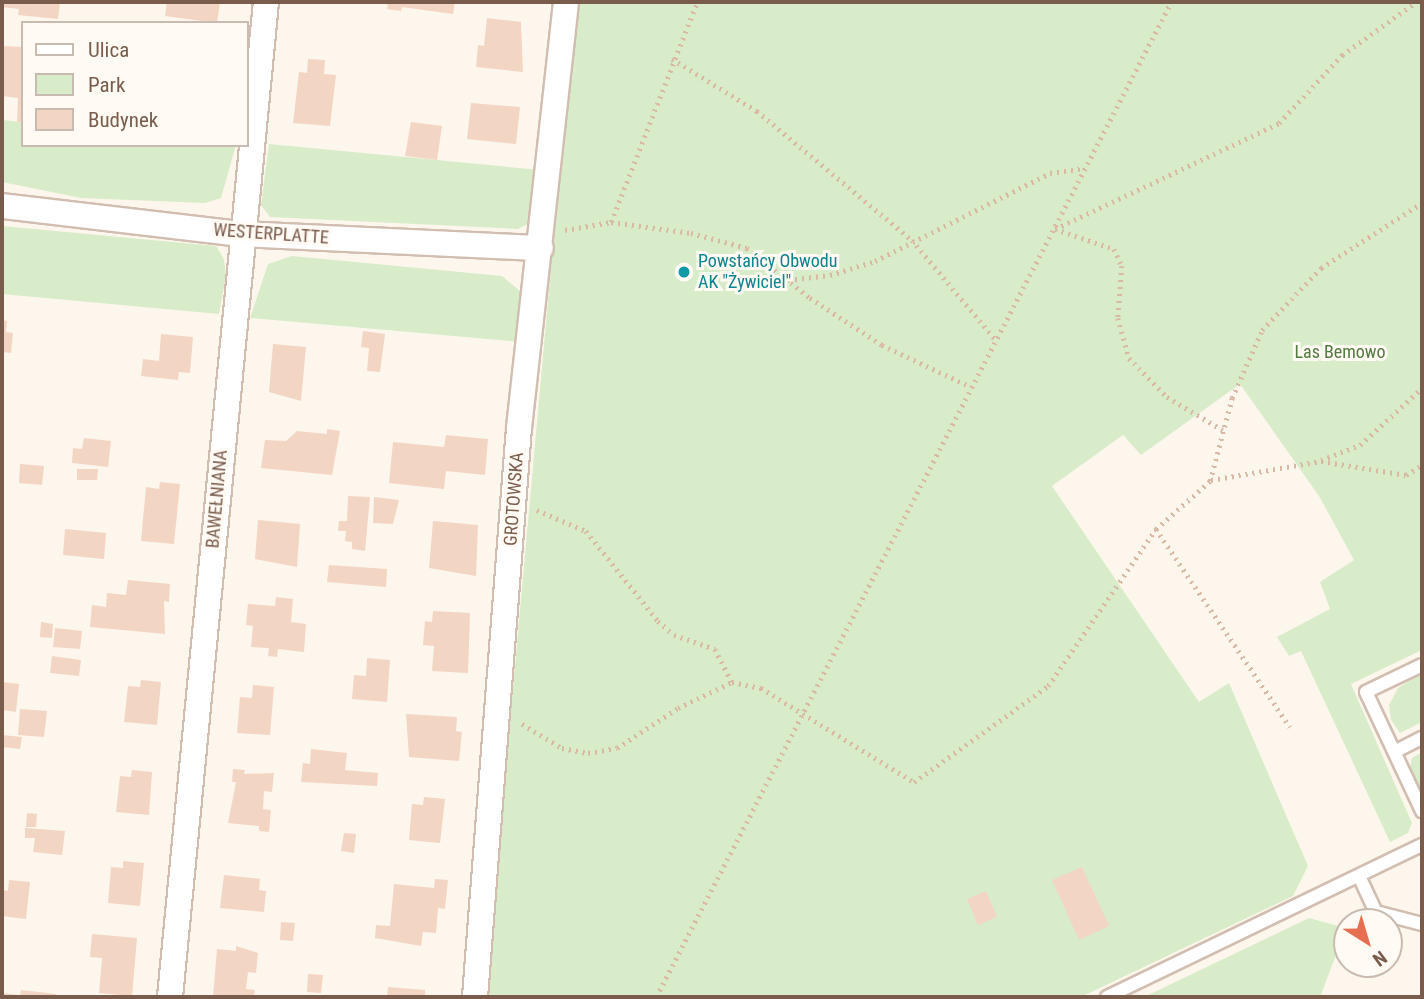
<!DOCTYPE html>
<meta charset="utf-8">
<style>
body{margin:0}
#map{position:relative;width:1424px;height:999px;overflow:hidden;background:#fdf6ec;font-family:"Roboto Condensed",sans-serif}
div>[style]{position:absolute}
.green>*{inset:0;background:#d8ecc9}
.building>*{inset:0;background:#f3d5c3}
.path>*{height:4.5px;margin-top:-2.25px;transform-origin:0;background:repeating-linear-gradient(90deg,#d9b8a5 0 2px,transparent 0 7px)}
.roads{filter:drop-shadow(2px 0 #d1beb0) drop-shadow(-2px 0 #d1beb0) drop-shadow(0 2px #d1beb0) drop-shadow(0 -2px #d1beb0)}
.service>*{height:12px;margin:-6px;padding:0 6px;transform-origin:6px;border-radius:6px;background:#fff}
.minor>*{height:24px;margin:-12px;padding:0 12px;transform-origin:12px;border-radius:12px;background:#fff}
.dots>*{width:19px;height:19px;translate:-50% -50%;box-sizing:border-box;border:4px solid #fffaf3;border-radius:50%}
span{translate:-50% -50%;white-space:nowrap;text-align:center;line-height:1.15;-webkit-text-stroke:6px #fffaf3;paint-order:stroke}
.street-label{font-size:18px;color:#7a5c4d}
.culture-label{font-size:18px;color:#0d838f}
.left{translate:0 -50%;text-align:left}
.park-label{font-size:18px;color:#537a41}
.frame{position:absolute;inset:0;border:4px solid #7a5c4d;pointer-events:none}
.legend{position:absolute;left:21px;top:21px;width:228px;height:126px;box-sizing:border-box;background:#fffaf3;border:2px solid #cabbb1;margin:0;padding:9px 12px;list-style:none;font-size:21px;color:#7a5c4d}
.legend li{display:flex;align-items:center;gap:14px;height:35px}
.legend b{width:35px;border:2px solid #cabbb1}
.north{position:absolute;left:1333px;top:908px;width:70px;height:70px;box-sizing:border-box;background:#fffaf3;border:2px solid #cabbb1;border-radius:50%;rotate:143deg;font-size:19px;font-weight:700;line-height:28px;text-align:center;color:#7a5c4d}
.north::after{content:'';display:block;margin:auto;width:24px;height:32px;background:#e76f51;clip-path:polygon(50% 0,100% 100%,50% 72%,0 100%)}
</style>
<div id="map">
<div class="green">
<i style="clip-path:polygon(575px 2px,1422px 2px,1422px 650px,1351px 684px,1412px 823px,1408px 833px,1390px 842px,1301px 651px,1289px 656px,1277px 637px,1330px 609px,1320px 582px,1354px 560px,1319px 496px,1240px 384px,1141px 455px,1123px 435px,1052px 486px,1199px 702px,1229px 683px,1308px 866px,1293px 896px,1081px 997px,485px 997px)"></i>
<i style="clip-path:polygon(2px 120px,23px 122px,23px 145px,236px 145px,221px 198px,205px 203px,81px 198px,2px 182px)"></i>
<i style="clip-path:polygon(269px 144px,540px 170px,530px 223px,518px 229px,270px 217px,261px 205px)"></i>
<i style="clip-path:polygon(2px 226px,216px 246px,224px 259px,226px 276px,219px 314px,2px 294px)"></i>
<i style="clip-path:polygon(292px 256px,502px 276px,526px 296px,521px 342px,250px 318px,268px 264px)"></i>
<i style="clip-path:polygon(1422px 673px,1422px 722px,1400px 733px,1391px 720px,1389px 705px,1398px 688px)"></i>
<i style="clip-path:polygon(1422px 752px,1422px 793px,1410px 768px,1412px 758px)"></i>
<i style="clip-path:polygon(1309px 918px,1338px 926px,1341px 942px,1320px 997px,1144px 997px)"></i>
</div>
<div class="building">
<i style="clip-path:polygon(2px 2px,60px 2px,58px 19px,18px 15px,19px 9px,2px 7px)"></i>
<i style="clip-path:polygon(167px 2px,220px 2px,217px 23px,165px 16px)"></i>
<i style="clip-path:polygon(379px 2px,455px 2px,453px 14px,402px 7px,401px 11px,387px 9px,388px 5px)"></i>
<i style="clip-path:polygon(487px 18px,521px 22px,523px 72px,476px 67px,478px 45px,484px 46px)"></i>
<i style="clip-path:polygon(2px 46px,23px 47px,23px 122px,17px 122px,18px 98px,2px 96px)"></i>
<i style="clip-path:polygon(308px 59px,325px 60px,324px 74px,336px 75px,330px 126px,293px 123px,299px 72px,307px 73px)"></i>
<i style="clip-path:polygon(471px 103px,520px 107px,516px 144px,467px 139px)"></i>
<i style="clip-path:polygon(411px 122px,442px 126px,437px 160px,405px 156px)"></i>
<i style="clip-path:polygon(2px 320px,7px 321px,6px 332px,13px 333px,11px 353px,2px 352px)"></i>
<i style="clip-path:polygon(363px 331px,385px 334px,380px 372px,367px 371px,369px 348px,361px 347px)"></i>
<i style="clip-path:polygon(161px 334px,193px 337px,190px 373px,179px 372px,178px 380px,141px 376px,143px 359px,159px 361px)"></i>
<i style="clip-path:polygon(273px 344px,306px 347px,301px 401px,269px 392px)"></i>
<i style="clip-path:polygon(327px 429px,340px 431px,332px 475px,261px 468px,265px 440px,286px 441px,297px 431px,327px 434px)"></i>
<i style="clip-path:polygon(446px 435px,488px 439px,485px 475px,446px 471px,444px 489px,389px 483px,393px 442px,444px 447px)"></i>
<i style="clip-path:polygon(84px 438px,111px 441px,108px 467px,72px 463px,73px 448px,82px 449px)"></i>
<i style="clip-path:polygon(20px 464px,44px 466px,42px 485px,19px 483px)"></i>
<i style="clip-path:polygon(77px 469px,98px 469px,97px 480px,77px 480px)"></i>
<i style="clip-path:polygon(160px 482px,180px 484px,174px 544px,141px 541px,146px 487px,159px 489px)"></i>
<i style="clip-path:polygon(348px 496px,370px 497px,365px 551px,352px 549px,352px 542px,345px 541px,346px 531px,338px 531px,339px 521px,347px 521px)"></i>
<i style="clip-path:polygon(374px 497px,399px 500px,393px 524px,373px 523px)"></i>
<i style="clip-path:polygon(258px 520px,300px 524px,297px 567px,255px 559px)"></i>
<i style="clip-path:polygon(433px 521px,478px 525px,476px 576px,429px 568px)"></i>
<i style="clip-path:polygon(65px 529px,106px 533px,104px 559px,63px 555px)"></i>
<i style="clip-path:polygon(329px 565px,387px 569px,386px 587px,327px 582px)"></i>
<i style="clip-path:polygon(128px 580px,170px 584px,169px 602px,164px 601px,165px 634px,90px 627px,92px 605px,106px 607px,107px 593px,126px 595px)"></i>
<i style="clip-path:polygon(276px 597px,293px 599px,291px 622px,306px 624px,304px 652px,278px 649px,277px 657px,268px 656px,269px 648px,251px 647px,253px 626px,246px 625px,248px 604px,275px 606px)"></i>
<i style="clip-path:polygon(433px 611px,470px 613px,468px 673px,432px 671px,434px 646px,423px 645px,425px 621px,432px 622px)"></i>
<i style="clip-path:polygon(41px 622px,53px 624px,52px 638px,40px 637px)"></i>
<i style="clip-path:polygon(55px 628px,82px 631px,80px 649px,53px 647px)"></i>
<i style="clip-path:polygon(52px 656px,81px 660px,79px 676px,50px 673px)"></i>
<i style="clip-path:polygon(367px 658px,390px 660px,387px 702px,352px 699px,354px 675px,366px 676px)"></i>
<i style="clip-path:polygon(141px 680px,161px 682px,157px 725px,124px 722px,128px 686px,140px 687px)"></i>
<i style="clip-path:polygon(2px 682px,19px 684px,16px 712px,2px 710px)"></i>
<i style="clip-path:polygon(253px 685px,274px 687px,270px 735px,237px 733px,240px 697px,252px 698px)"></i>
<i style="clip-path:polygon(20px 709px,47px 711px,44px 737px,18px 735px)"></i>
<i style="clip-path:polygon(406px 714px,457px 717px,456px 731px,462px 732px,459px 761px,409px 757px)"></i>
<i style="clip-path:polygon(2px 735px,22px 737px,20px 749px,2px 747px)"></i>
<i style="clip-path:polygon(311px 749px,347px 753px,345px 770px,378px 773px,377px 786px,301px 782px,303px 763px,310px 764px)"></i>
<i style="clip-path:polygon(233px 769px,245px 770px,244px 774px,274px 773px,272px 792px,264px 791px,263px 809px,271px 810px,269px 832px,259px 831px,259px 826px,228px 823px,236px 782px,232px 782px)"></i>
<i style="clip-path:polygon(132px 770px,152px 772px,149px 815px,116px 812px,120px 776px,131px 777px)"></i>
<i style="clip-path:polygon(424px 797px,445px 799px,440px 843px,409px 840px,412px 804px,423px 805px)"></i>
<i style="clip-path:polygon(27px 813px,37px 814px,36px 827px,26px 827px)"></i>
<i style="clip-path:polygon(25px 828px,65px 831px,62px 855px,33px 852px,35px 838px,25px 838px)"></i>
<i style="clip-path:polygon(344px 833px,356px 834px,354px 853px,341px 851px)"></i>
<i style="clip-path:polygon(123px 861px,144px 863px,140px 906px,108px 903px,111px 867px,123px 868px)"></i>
<i style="clip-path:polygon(1082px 867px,1109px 926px,1079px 940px,1052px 880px)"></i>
<i style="clip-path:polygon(224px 875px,260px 879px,259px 890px,266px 891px,264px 912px,220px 908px)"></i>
<i style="clip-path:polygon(435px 879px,448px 880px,445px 909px,438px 908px,436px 933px,423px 932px,421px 946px,375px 938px,376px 925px,390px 926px,394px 884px,434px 888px)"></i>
<i style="clip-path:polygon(9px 880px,30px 882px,26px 919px,2px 916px,4px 890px,8px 891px)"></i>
<i style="clip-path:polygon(986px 891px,997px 917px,978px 925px,967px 899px)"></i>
<i style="clip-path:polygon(281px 922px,295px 923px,293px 941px,280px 940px)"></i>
<i style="clip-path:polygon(92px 934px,137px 938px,132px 996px,99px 993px,102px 958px,90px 957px)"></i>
<i style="clip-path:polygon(236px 946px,258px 953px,256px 973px,248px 972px,246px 989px,255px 990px,254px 997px,213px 997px,217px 949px,236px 951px)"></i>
<i style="clip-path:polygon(308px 974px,323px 975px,321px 993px,307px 992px)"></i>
<i style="clip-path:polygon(388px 987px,425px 990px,425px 997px,387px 997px)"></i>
<i style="clip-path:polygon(21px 990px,56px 994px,56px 997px,2px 997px,2px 993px,20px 995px)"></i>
</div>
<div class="path">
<i style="left:672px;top:59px;width:100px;rotate:31.5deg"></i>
<i style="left:757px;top:111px;width:202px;rotate:39.8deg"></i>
<i style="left:912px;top:240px;width:131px;rotate:50deg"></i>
<i style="left:611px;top:222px;width:236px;rotate:-68.6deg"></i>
<i style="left:1055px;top:229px;width:248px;rotate:-25.3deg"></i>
<i style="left:1279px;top:123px;width:93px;rotate:-47.2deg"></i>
<i style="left:1342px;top:55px;width:91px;rotate:-35.6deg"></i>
<i style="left:1055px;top:229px;width:62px;rotate:18.7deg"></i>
<i style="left:1114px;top:249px;width:19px;rotate:65deg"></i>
<i style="left:1122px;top:266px;width:52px;rotate:94.4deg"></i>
<i style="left:1118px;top:318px;width:41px;rotate:74.6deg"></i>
<i style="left:1129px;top:358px;width:54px;rotate:45.7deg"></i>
<i style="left:1167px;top:397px;width:69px;rotate:30.7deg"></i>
<i style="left:565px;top:230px;width:47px;rotate:-9.9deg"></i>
<i style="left:611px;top:222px;width:81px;rotate:7.8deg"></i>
<i style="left:691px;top:233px;width:58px;rotate:15deg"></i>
<i style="left:747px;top:248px;width:80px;rotate:38.4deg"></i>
<i style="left:810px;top:298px;width:86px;rotate:33.1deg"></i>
<i style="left:882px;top:345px;width:98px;rotate:25.3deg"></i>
<i style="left:788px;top:280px;width:42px;rotate:-6.8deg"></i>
<i style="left:830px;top:275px;width:47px;rotate:-17.3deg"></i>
<i style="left:875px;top:261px;width:196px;rotate:-26.7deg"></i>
<i style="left:1050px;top:173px;width:35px;rotate:-8deg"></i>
<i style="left:1321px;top:460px;width:42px;rotate:-21deg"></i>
<i style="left:1360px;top:445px;width:84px;rotate:-42.6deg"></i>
<i style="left:1211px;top:480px;width:112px;rotate:-9.8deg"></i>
<i style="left:1321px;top:461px;width:86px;rotate:9.4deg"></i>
<i style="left:1406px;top:475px;width:19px;rotate:-32deg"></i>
<i style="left:537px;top:510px;width:53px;rotate:23.2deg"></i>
<i style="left:586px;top:531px;width:115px;rotate:51.3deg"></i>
<i style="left:658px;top:621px;width:21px;rotate:41deg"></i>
<i style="left:674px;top:635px;width:43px;rotate:18.9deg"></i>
<i style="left:715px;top:649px;width:37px;rotate:63deg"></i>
<i style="left:1156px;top:529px;width:239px;rotate:55.9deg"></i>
<i style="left:522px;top:724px;width:47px;rotate:31deg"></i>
<i style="left:562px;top:748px;width:26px;rotate:11deg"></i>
<i style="left:588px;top:753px;width:29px;rotate:-10deg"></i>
<i style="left:617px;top:748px;width:73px;rotate:-33.3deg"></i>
<i style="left:678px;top:708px;width:60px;rotate:-25.7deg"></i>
<i style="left:732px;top:682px;width:30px;rotate:12deg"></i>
<i style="left:761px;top:688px;width:180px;rotate:31.6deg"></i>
<i style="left:914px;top:782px;width:165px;rotate:-35.6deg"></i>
<i style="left:1048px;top:686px;width:191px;rotate:-55.5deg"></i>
<i style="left:1156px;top:529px;width:72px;rotate:-41.6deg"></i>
<i style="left:1210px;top:481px;width:86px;rotate:-75.2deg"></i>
<i style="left:1232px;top:398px;width:74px;rotate:-66.2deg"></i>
<i style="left:1262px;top:330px;width:86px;rotate:-46.4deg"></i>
<i style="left:1321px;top:268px;width:120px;rotate:-32.8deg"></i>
<i style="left:656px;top:997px;width:1120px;rotate:-62.63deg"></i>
</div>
<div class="roads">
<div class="service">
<i style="left:1422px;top:665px;width:62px;rotate:154.3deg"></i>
<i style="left:1366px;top:692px;width:132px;rotate:64.8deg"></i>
<i style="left:1396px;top:751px;width:29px;rotate:-27deg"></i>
<i style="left:1359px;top:876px;width:40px;rotate:65deg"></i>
<i style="left:1376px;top:912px;width:48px;rotate:14.6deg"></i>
<i style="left:1107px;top:997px;width:350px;rotate:-25.8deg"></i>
</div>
<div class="minor">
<i style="left:2px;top:206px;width:242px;rotate:6.7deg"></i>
<i style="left:242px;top:234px;width:299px;rotate:2.7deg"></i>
<i style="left:170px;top:997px;width:1000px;rotate:-84.49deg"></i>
<i style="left:475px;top:997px;width:571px;rotate:-85.58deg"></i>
<i style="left:519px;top:428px;width:429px;rotate:-83.7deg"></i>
</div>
</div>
<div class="dots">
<i style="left:684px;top:272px;background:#0f9aa8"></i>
</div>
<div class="street-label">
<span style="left:271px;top:234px;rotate:4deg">WESTERPLATTE</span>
<span style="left:217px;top:499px;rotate:-85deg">BAWEŁNIANA</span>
<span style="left:514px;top:499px;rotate:-86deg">GROTOWSKA</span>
</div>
<div class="culture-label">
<span class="left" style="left:698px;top:272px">Powstańcy Obwodu<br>AK "Żywiciel"</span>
</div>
<div class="park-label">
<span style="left:1340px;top:352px">Las Bemowo</span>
</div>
<div class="frame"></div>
<ul class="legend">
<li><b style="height:9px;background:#fff"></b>Ulica</li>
<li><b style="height:19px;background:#d8ecc9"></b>Park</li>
<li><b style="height:19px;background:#f3d5c3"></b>Budynek</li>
</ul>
<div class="north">N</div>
</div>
